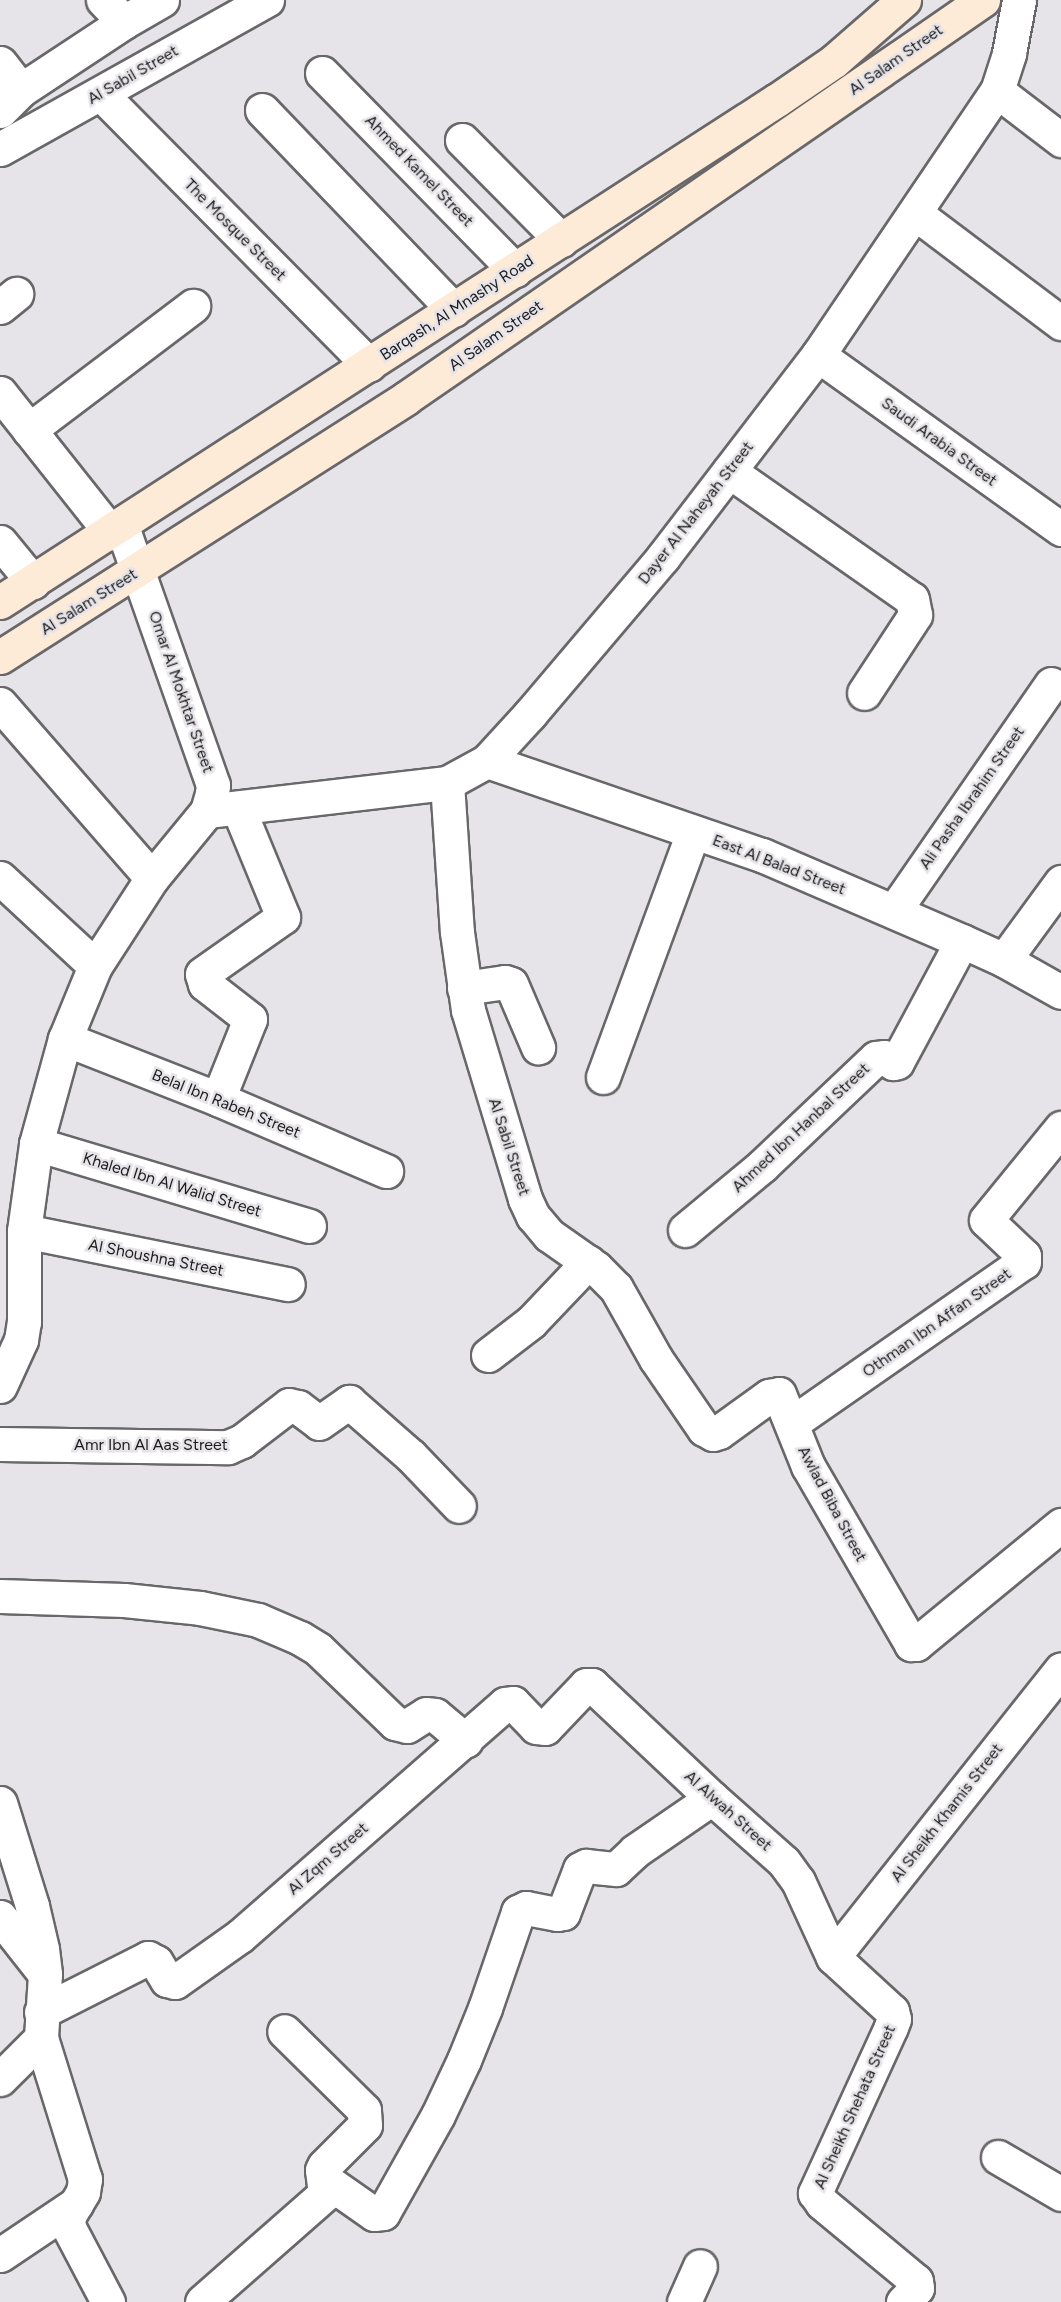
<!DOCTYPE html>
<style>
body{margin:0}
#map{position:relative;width:1061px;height:2302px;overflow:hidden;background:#e6e4e8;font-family:Figtree,sans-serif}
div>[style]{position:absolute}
.roads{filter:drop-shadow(2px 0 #686769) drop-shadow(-2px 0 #686769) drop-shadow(0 2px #686769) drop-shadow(0 -2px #686769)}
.street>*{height:33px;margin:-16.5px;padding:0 16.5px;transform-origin:16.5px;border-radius:16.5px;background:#fff}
.secondary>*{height:33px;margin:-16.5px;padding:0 16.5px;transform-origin:16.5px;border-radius:16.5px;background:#fdead7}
span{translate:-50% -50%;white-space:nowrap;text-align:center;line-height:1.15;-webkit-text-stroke:5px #e6e4e8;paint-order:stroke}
.street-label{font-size:16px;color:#1b1b1c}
</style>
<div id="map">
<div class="roads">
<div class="street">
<i style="left:103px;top:0;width:30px;rotate:46deg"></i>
<i style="left:0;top:63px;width:34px;rotate:52deg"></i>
<i style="left:322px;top:73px;width:276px;rotate:45.6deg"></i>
<i style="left:997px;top:91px;width:81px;rotate:37.4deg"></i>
<i style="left:101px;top:94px;width:381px;rotate:45.3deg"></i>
<i style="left:262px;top:110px;width:277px;rotate:46.2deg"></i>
<i style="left:0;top:111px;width:30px;rotate:-45deg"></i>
<i style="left:21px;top:90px;width:123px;rotate:-33.4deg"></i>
<i style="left:124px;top:22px;width:44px;rotate:-30.1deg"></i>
<i style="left:462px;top:140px;width:141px;rotate:45.3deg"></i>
<i style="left:0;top:149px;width:306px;rotate:-29.2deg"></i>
<i style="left:915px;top:213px;width:183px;rotate:37deg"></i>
<i style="left:0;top:307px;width:21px;rotate:-39deg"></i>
<i style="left:818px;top:355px;width:299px;rotate:35.6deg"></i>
<i style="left:0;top:393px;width:179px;rotate:51.6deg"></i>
<i style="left:29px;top:430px;width:206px;rotate:-37.1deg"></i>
<i style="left:729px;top:471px;width:223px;rotate:35deg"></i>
<i style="left:912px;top:599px;width:16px;rotate:79deg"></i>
<i style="left:915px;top:615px;width:93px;rotate:123.2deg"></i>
<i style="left:0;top:542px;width:52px;rotate:50.5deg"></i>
<i style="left:0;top:704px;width:231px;rotate:48.9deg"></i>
<i style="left:487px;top:761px;width:291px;rotate:18.9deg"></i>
<i style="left:762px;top:855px;width:218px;rotate:23.3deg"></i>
<i style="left:962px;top:941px;width:46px;rotate:24.3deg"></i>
<i style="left:1004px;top:960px;width:65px;rotate:29.3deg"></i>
<i style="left:447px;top:783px;width:149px;rotate:86.2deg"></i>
<i style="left:457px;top:932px;width:79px;rotate:82deg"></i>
<i style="left:468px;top:1010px;width:197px;rotate:73.2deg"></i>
<i style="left:525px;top:1199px;width:19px;rotate:65deg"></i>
<i style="left:533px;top:1216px;width:25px;rotate:50deg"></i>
<i style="left:549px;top:1235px;width:57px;rotate:35.1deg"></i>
<i style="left:596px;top:1268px;width:28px;rotate:45deg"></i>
<i style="left:616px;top:1288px;width:81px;rotate:60.6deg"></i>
<i style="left:656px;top:1359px;width:85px;rotate:55.6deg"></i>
<i style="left:704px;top:1429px;width:10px;rotate:29deg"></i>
<i style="left:713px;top:1434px;width:6px;rotate:-18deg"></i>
<i style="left:719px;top:1432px;width:62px;rotate:-35.8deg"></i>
<i style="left:769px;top:1396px;width:10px;rotate:-11deg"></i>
<i style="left:779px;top:1394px;width:78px;rotate:68.1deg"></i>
<i style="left:808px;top:1466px;width:206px;rotate:59.9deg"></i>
<i style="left:911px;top:1644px;width:5px"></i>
<i style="left:916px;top:1644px;width:188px;rotate:-39.4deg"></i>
<i style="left:207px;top:811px;width:242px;rotate:-6.7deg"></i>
<i style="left:447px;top:783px;width:46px;rotate:-28.8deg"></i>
<i style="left:487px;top:761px;width:64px;rotate:-47.5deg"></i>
<i style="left:530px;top:714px;width:206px;rotate:-49.7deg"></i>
<i style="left:663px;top:557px;width:255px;rotate:-52.5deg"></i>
<i style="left:818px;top:355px;width:319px;rotate:-55.9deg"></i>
<i style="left:997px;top:91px;width:40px;rotate:-72deg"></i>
<i style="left:1009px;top:53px;width:54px;rotate:-79.3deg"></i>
<i style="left:0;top:878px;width:129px;rotate:42.8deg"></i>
<i style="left:894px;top:911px;width:276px;rotate:-55.3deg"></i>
<i style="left:1004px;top:960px;width:97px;rotate:-53.8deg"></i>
<i style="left:464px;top:988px;width:41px;rotate:-8.3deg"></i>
<i style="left:505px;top:982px;width:6px;rotate:18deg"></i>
<i style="left:511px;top:984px;width:69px;rotate:66.8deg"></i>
<i style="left:65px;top:1039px;width:164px;rotate:21.4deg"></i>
<i style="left:218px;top:1099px;width:183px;rotate:23.2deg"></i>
<i style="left:603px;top:1077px;width:261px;rotate:-69.8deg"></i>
<i style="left:218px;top:1099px;width:86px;rotate:-68.2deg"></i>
<i style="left:250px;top:1019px;width:57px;rotate:-142.1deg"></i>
<i style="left:205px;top:984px;width:10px;rotate:-107deg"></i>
<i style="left:202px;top:974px;width:99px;rotate:-35.1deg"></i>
<i style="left:283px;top:917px;width:118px;rotate:-112.4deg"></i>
<i style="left:36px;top:1144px;width:285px;rotate:16.7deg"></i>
<i style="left:685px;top:1230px;width:100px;rotate:-39.7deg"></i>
<i style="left:762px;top:1166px;width:157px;rotate:-43.5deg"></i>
<i style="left:876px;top:1058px;width:8px;rotate:-7deg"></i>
<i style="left:884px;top:1057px;width:11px;rotate:34deg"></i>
<i style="left:893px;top:1063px;width:4px;rotate:-14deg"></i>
<i style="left:897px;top:1062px;width:137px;rotate:-61.8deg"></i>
<i style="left:24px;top:1231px;width:269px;rotate:11.4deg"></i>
<i style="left:488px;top:1355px;width:54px;rotate:-37.5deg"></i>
<i style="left:531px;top:1322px;width:83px;rotate:-46.5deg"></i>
<i style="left:0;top:1386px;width:51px;rotate:-65.5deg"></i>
<i style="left:21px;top:1340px;width:18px;rotate:-81deg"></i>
<i style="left:24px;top:1322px;width:91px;rotate:-90deg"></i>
<i style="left:24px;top:1231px;width:88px;rotate:-82.1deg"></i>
<i style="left:36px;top:1144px;width:109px;rotate:-74.6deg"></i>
<i style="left:65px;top:1039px;width:79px;rotate:-67.7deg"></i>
<i style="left:95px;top:966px;width:105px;rotate:-57.1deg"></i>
<i style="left:152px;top:878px;width:87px;rotate:-50.6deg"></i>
<i style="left:207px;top:811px;width:18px;rotate:-74deg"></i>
<i style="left:212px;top:794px;width:9px;rotate:-84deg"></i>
<i style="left:213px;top:785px;width:275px;rotate:-109.4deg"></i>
<i style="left:792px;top:1423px;width:282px;rotate:-34.8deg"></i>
<i style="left:1024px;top:1262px;width:6px;rotate:-90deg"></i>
<i style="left:1024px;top:1256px;width:52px;rotate:-136.5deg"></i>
<i style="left:986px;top:1220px;width:119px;rotate:-50.8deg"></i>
<i style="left:0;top:1444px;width:228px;rotate:0.8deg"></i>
<i style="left:228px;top:1447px;width:15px;rotate:-23deg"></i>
<i style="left:242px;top:1441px;width:59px;rotate:-37.5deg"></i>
<i style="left:289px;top:1405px;width:9px;rotate:13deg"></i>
<i style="left:298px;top:1407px;width:26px;rotate:37deg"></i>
<i style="left:319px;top:1423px;width:37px;rotate:-35deg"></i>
<i style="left:349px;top:1402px;width:82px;rotate:41.1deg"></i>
<i style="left:411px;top:1456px;width:69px;rotate:46.2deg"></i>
<i style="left:0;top:1596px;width:124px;rotate:1.8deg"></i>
<i style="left:124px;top:1600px;width:76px;rotate:6deg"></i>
<i style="left:200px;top:1608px;width:59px;rotate:11.7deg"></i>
<i style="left:258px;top:1620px;width:46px;rotate:23.2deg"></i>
<i style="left:300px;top:1638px;width:21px;rotate:31deg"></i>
<i style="left:318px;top:1649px;width:107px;rotate:43.9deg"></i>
<i style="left:395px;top:1723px;width:12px;rotate:14deg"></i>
<i style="left:407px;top:1726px;width:22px;rotate:-32deg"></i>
<i style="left:426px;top:1714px;width:9px;rotate:6deg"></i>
<i style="left:435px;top:1715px;width:40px;rotate:40deg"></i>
<i style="left:0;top:1803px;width:108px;rotate:72.7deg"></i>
<i style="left:32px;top:1906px;width:44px;rotate:76.9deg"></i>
<i style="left:42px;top:1949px;width:25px;rotate:83deg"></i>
<i style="left:45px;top:1974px;width:64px;rotate:93.6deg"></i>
<i style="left:41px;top:2038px;width:148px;rotate:72.7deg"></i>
<i style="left:85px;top:2179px;width:13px;rotate:99deg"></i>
<i style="left:83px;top:2192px;width:27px;rotate:121deg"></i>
<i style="left:69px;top:2215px;width:11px;rotate:95deg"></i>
<i style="left:68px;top:2226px;width:86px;rotate:62.2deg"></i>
<i style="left:0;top:1917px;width:71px;rotate:51.8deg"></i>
<i style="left:833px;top:1957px;width:367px;rotate:-51.6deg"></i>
<i style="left:41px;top:2012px;width:120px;rotate:-26.8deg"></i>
<i style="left:148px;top:1958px;width:9px;rotate:27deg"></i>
<i style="left:156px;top:1962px;width:21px;rotate:59deg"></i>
<i style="left:167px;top:1980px;width:8px;rotate:14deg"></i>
<i style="left:175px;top:1982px;width:80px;rotate:-35.3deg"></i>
<i style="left:240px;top:1936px;width:352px;rotate:-41.2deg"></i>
<i style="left:505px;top:1704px;width:8px;rotate:-7deg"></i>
<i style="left:513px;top:1703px;width:33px;rotate:46deg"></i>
<i style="left:536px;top:1727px;width:9px;rotate:6deg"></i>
<i style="left:545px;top:1728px;width:59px;rotate:-46.4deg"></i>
<i style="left:586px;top:1685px;width:6px"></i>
<i style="left:592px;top:1685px;width:165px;rotate:43.3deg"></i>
<i style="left:712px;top:1798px;width:96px;rotate:41.6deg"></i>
<i style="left:784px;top:1862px;width:24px;rotate:54deg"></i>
<i style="left:798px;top:1881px;width:84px;rotate:65.3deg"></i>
<i style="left:833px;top:1957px;width:80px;rotate:42.5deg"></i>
<i style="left:892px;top:2011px;width:8px;rotate:76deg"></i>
<i style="left:894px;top:2019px;width:9px;rotate:111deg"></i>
<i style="left:891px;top:2027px;width:183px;rotate:114.6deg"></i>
<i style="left:815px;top:2193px;width:12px;rotate:55deg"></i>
<i style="left:822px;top:2203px;width:122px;rotate:39.7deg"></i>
<i style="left:916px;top:2281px;width:7px;rotate:82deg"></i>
<i style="left:917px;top:2288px;width:20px;rotate:135deg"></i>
<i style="left:0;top:2079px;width:58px;rotate:-45deg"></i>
<i style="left:998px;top:2157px;width:73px;rotate:30.4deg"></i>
<i style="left:324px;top:2179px;width:61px;rotate:35deg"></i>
<i style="left:374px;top:2214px;width:9px;rotate:-6deg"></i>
<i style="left:383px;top:2213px;width:112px;rotate:-60.7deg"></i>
<i style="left:438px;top:2115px;width:61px;rotate:-64.7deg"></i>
<i style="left:464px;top:2060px;width:56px;rotate:-68deg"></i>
<i style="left:485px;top:2008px;width:102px;rotate:-71deg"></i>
<i style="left:518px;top:1912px;width:9px;rotate:-27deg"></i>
<i style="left:526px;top:1908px;width:32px;rotate:11deg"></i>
<i style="left:557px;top:1914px;width:6px;rotate:-9deg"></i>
<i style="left:563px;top:1913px;width:47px;rotate:-68.9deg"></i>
<i style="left:580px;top:1869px;width:7px;rotate:-27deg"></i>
<i style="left:586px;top:1866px;width:30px;rotate:6deg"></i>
<i style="left:616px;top:1869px;width:26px;rotate:-43deg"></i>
<i style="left:635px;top:1851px;width:93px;rotate:-34.5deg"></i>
<i style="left:0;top:2255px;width:92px;rotate:-33.9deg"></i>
<i style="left:202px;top:2302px;width:164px;rotate:-41.3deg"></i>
<i style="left:325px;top:2194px;width:24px;rotate:-97deg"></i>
<i style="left:322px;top:2170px;width:4px;rotate:-63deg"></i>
<i style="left:324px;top:2166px;width:58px;rotate:-45deg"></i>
<i style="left:365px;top:2125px;width:15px;rotate:-94deg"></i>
<i style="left:364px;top:2110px;width:112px;rotate:-135.4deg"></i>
<i style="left:684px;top:2302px;width:39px;rotate:-66deg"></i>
</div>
<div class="secondary">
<i style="left:0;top:602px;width:925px;rotate:-32.87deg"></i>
<i style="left:777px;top:100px;width:69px;rotate:-34.4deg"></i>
<i style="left:834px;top:61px;width:93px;rotate:-41.1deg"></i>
<i style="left:0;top:657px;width:482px;rotate:-32.5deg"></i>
<i style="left:406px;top:398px;width:701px;rotate:-34.6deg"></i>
</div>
</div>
<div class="street-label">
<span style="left:896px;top:60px;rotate:-35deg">Al Salam Street</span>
<span style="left:133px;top:75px;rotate:-30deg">Al Sabil Street</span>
<span style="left:419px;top:171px;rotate:46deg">Ahmed Kamel Street</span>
<span style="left:235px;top:230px;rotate:45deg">The Mosque Street</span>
<span style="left:457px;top:308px;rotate:-33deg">Barqash, Al Mnashy Road</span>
<span style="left:496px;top:336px;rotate:-35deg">Al Salam Street</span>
<span style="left:939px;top:442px;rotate:36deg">Saudi Arabia Street</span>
<span style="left:696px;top:513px;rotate:-52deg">Dayer Al Naheyah Street</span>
<span style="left:89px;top:602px;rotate:-32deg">Al Salam Street</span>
<span style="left:181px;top:692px;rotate:71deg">Omar Al Mokhtar Street</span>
<span style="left:972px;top:798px;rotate:-55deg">Ali Pasha Ibrahim Street</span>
<span style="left:779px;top:865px;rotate:21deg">East Al Balad Street</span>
<span style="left:226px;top:1104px;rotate:22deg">Belal Ibn Rabeh Street</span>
<span style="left:801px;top:1128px;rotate:-43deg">Ahmed Ibn Hanbal Street</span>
<span style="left:509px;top:1147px;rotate:72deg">Al Sabil Street</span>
<span style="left:172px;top:1185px;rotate:17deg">Khaled Ibn Al Walid Street</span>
<span style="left:156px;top:1258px;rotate:11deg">Al Shoushna Street</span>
<span style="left:937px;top:1323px;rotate:-35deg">Othman Ibn Affan Street</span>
<span style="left:151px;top:1445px">Amr Ibn Al Aas Street</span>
<span style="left:832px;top:1504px;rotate:62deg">Awlad Biba Street</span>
<span style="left:728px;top:1811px;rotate:42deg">Al Alwah Street</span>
<span style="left:947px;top:1813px;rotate:-52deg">Al Sheikh Khamis Street</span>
<span style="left:328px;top:1859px;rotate:-41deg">Al Zqm Street</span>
<span style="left:855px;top:2107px;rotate:-66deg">Al Sheikh Shehata Street</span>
</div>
</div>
